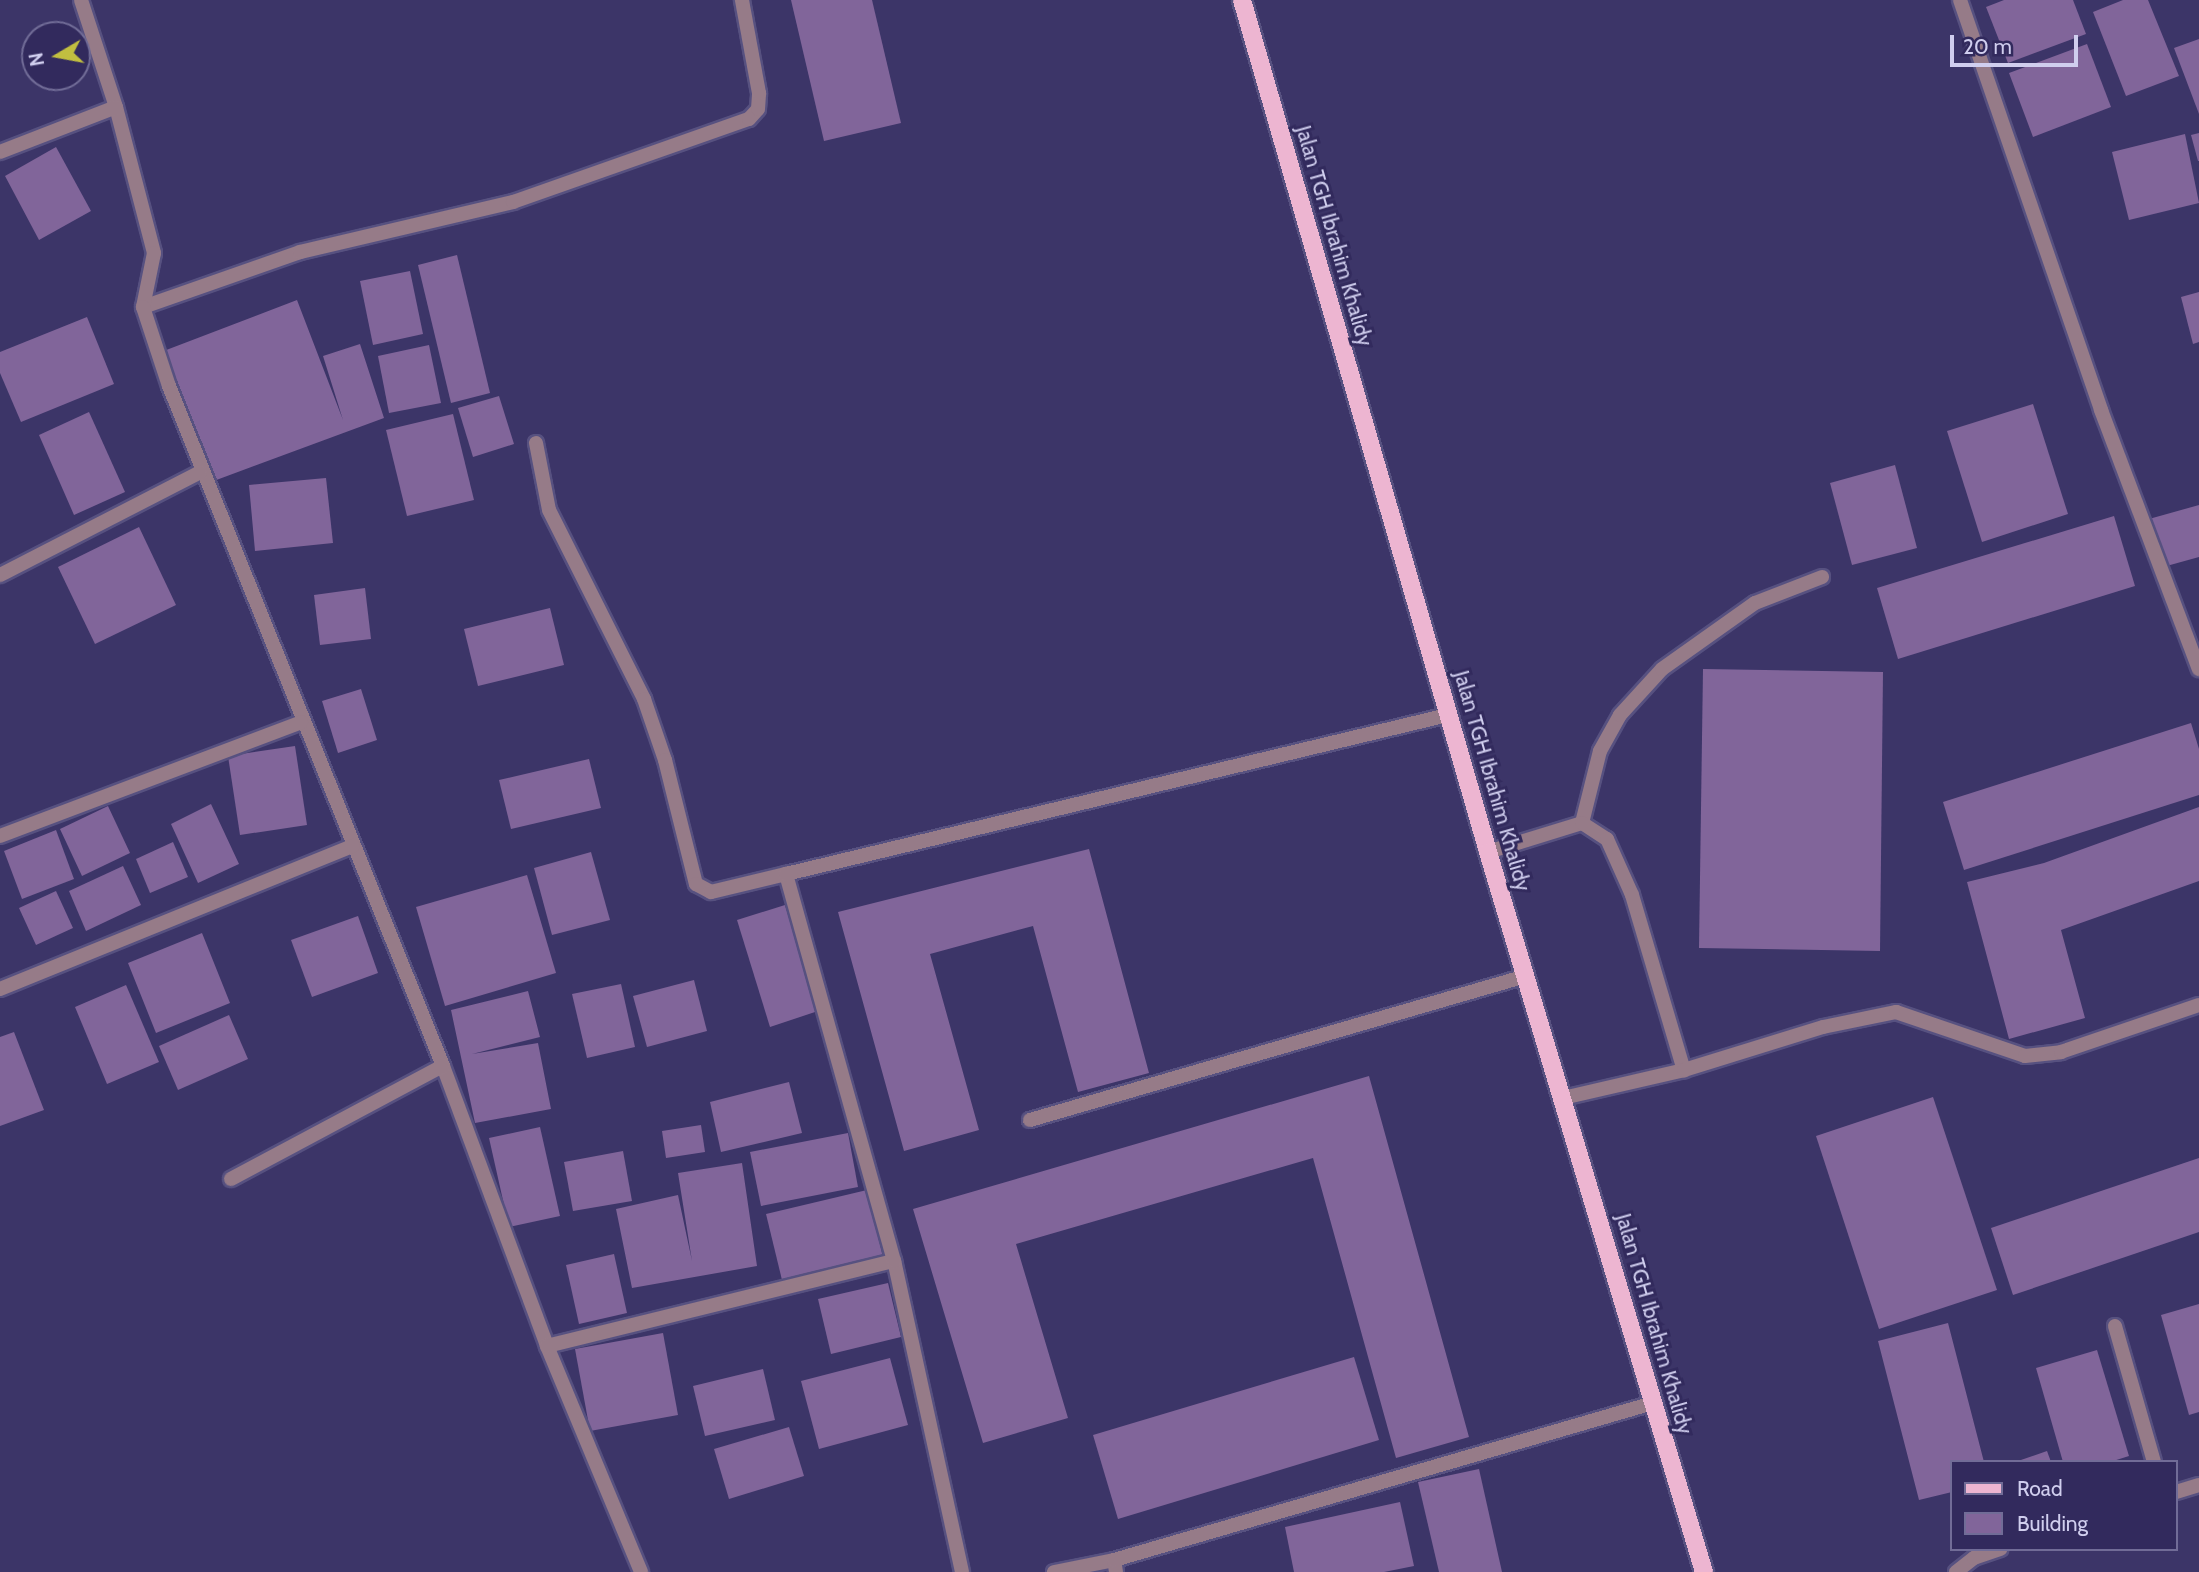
<!DOCTYPE html>
<style>
body{margin:0}
#map{position:relative;width:2199px;height:1572px;overflow:hidden;background:#3c3568;font-family:Cabin,sans-serif}
div>[style]{position:absolute}
.building>*{inset:0;background:#81659a}
.roads{filter:drop-shadow(2px 0 #575180) drop-shadow(-2px 0 #575180) drop-shadow(0 2px #575180) drop-shadow(0 -2px #575180)}
.service>*{height:14px;margin:-7px;padding:0 7px;transform-origin:7px;border-radius:7px;background:#967b88}
.minor>*{height:14px;margin:-7px;padding:0 7px;transform-origin:7px;border-radius:7px;background:#967b88}
.primary>*{height:18px;margin:-9px;padding:0 9px;transform-origin:9px;border-radius:9px;background:#edb5d1}
span{translate:-50% -50%;white-space:nowrap;text-align:center;line-height:1.15;-webkit-text-stroke:6px #322a5d;paint-order:stroke}
.street-label{font-size:21px;color:#d0ceee}
.legend{position:absolute;left:1950px;top:1460px;width:228px;height:91px;box-sizing:border-box;background:#322a5d;border:2px solid #716c97;margin:0;padding:9px 12px;list-style:none;font-size:21px;color:#d0ceee}
.legend li{display:flex;align-items:center;gap:14px;height:35px}
.legend b{width:35px;border:2px solid #716c97}
.north{position:absolute;left:21px;top:21px;width:70px;height:70px;box-sizing:border-box;background:#322a5d;border:2px solid #716c97;border-radius:50%;rotate:260deg;font-size:19px;font-weight:700;line-height:28px;text-align:center;color:#d0ceee}
.north::after{content:'';display:block;margin:auto;width:24px;height:32px;background:#c1be40;clip-path:polygon(50% 0,100% 100%,50% 72%,0 100%)}
.scale{position:absolute;left:1950px;top:35px;width:128px;height:32px;box-sizing:border-box;border:4px solid #d0ceee;border-top:0;padding-left:9px;font-size:21px;line-height:24px;white-space:nowrap;color:#d0ceee;-webkit-text-stroke:5px #322a5d;paint-order:stroke}
</style>
<div id="map">
<div class="building">
<i style="clip-path:polygon(791px 0,872px 0,901px 123px,824px 141px)"></i>
<i style="clip-path:polygon(2004px 0,2073px 0,2086px 34px,2008px 63px,1986px 7px)"></i>
<i style="clip-path:polygon(2123px 0,2148px 0,2179px 76px,2126px 96px,2093px 12px)"></i>
<i style="clip-path:polygon(2199px 39px,2199px 114px,2174px 48px)"></i>
<i style="clip-path:polygon(2087px 44px,2111px 107px,2033px 137px,2009px 73px)"></i>
<i style="clip-path:polygon(2199px 133px,2199px 161px,2198px 161px,2191px 135px)"></i>
<i style="clip-path:polygon(2185px 134px,2199px 203px,2129px 220px,2112px 152px)"></i>
<i style="clip-path:polygon(56px 147px,91px 211px,39px 240px,5px 176px)"></i>
<i style="clip-path:polygon(457px 255px,490px 393px,451px 403px,418px 265px)"></i>
<i style="clip-path:polygon(410px 271px,423px 334px,373px 345px,360px 281px)"></i>
<i style="clip-path:polygon(2199px 292px,2199px 342px,2193px 344px,2181px 297px)"></i>
<i style="clip-path:polygon(297px 300px,343px 420px,323px 356px,360px 344px,384px 418px,211px 482px,161px 352px)"></i>
<i style="clip-path:polygon(87px 317px,114px 384px,21px 422px,0 373px,0 352px)"></i>
<i style="clip-path:polygon(429px 345px,441px 403px,389px 413px,378px 356px)"></i>
<i style="clip-path:polygon(499px 396px,514px 444px,473px 457px,458px 408px)"></i>
<i style="clip-path:polygon(2033px 404px,2068px 514px,1982px 542px,1947px 431px)"></i>
<i style="clip-path:polygon(89px 412px,125px 492px,74px 515px,39px 435px)"></i>
<i style="clip-path:polygon(453px 414px,474px 500px,407px 516px,386px 430px)"></i>
<i style="clip-path:polygon(1895px 465px,1917px 548px,1852px 565px,1830px 483px)"></i>
<i style="clip-path:polygon(326px 478px,333px 543px,255px 551px,249px 485px)"></i>
<i style="clip-path:polygon(2199px 505px,2199px 557px,2163px 567px,2149px 519px)"></i>
<i style="clip-path:polygon(2114px 516px,2135px 586px,1898px 659px,1877px 588px)"></i>
<i style="clip-path:polygon(139px 527px,176px 605px,95px 644px,58px 567px)"></i>
<i style="clip-path:polygon(365px 588px,371px 639px,320px 645px,314px 595px)"></i>
<i style="clip-path:polygon(550px 608px,564px 665px,478px 686px,464px 629px)"></i>
<i style="clip-path:polygon(1703px 669px,1883px 672px,1880px 951px,1699px 948px)"></i>
<i style="clip-path:polygon(361px 689px,377px 740px,338px 753px,322px 701px)"></i>
<i style="clip-path:polygon(2191px 723px,2199px 749px,2199px 795px,1964px 870px,1943px 802px)"></i>
<i style="clip-path:polygon(295px 746px,307px 825px,240px 835px,228px 756px)"></i>
<i style="clip-path:polygon(589px 759px,601px 808px,511px 829px,499px 780px)"></i>
<i style="clip-path:polygon(211px 804px,239px 864px,198px 883px,171px 824px)"></i>
<i style="clip-path:polygon(108px 806px,130px 853px,82px 876px,60px 829px)"></i>
<i style="clip-path:polygon(2199px 807px,2199px 881px,2061px 930px,2085px 1018px,2009px 1039px,1967px 882px,2044px 863px)"></i>
<i style="clip-path:polygon(56px 830px,74px 879px,22px 899px,4px 851px)"></i>
<i style="clip-path:polygon(173px 842px,188px 877px,150px 893px,136px 859px)"></i>
<i style="clip-path:polygon(1089px 849px,1149px 1073px,1078px 1092px,1033px 926px,930px 954px,979px 1130px,904px 1151px,838px 912px)"></i>
<i style="clip-path:polygon(591px 852px,610px 920px,552px 935px,534px 868px)"></i>
<i style="clip-path:polygon(123px 866px,141px 905px,86px 931px,69px 891px)"></i>
<i style="clip-path:polygon(527px 875px,556px 973px,445px 1006px,416px 907px)"></i>
<i style="clip-path:polygon(56px 891px,73px 928px,36px 945px,19px 908px)"></i>
<i style="clip-path:polygon(785px 905px,818px 1011px,770px 1027px,737px 920px)"></i>
<i style="clip-path:polygon(358px 916px,378px 973px,312px 997px,291px 940px)"></i>
<i style="clip-path:polygon(202px 933px,230px 1003px,156px 1033px,128px 963px)"></i>
<i style="clip-path:polygon(694px 980px,707px 1031px,647px 1047px,633px 996px)"></i>
<i style="clip-path:polygon(621px 984px,635px 1047px,587px 1058px,572px 994px)"></i>
<i style="clip-path:polygon(126px 985px,159px 1062px,107px 1084px,75px 1007px)"></i>
<i style="clip-path:polygon(528px 991px,540px 1037px,472px 1054px,538px 1043px,551px 1109px,475px 1123px,451px 1010px)"></i>
<i style="clip-path:polygon(229px 1015px,248px 1059px,178px 1090px,159px 1046px)"></i>
<i style="clip-path:polygon(14px 1032px,44px 1110px,0 1126px,0 1037px)"></i>
<i style="clip-path:polygon(1369px 1076px,1469px 1437px,1396px 1458px,1313px 1158px,1016px 1244px,1068px 1418px,983px 1443px,913px 1209px)"></i>
<i style="clip-path:polygon(789px 1082px,802px 1133px,721px 1152px,710px 1102px)"></i>
<i style="clip-path:polygon(1933px 1097px,1997px 1290px,1879px 1329px,1816px 1136px)"></i>
<i style="clip-path:polygon(701px 1125px,705px 1152px,666px 1158px,662px 1131px)"></i>
<i style="clip-path:polygon(540px 1127px,560px 1216px,509px 1227px,489px 1138px)"></i>
<i style="clip-path:polygon(848px 1133px,858px 1187px,761px 1206px,750px 1152px)"></i>
<i style="clip-path:polygon(623px 1151px,632px 1201px,573px 1211px,564px 1162px)"></i>
<i style="clip-path:polygon(2199px 1158px,2199px 1232px,2013px 1295px,1991px 1228px)"></i>
<i style="clip-path:polygon(742px 1163px,757px 1266px,632px 1288px,616px 1209px,678px 1195px,692px 1261px,678px 1173px)"></i>
<i style="clip-path:polygon(867px 1190px,883px 1257px,782px 1280px,766px 1214px)"></i>
<i style="clip-path:polygon(614px 1254px,627px 1313px,579px 1324px,566px 1265px)"></i>
<i style="clip-path:polygon(888px 1283px,901px 1337px,831px 1354px,818px 1299px)"></i>
<i style="clip-path:polygon(2199px 1304px,2199px 1412px,2189px 1415px,2161px 1315px)"></i>
<i style="clip-path:polygon(1948px 1323px,1984px 1462px,1952px 1462px,1952px 1492px,1919px 1500px,1878px 1341px)"></i>
<i style="clip-path:polygon(663px 1333px,678px 1415px,590px 1431px,575px 1349px)"></i>
<i style="clip-path:polygon(2097px 1350px,2129px 1456px,2110px 1462px,2063px 1462px,2036px 1368px)"></i>
<i style="clip-path:polygon(1354px 1357px,1379px 1440px,1118px 1519px,1093px 1435px)"></i>
<i style="clip-path:polygon(890px 1358px,908px 1425px,819px 1449px,801px 1381px)"></i>
<i style="clip-path:polygon(763px 1369px,775px 1420px,705px 1436px,693px 1386px)"></i>
<i style="clip-path:polygon(789px 1427px,804px 1476px,729px 1499px,714px 1449px)"></i>
<i style="clip-path:polygon(2047px 1451px,2051px 1462px,2018px 1462px,2018px 1461px)"></i>
<i style="clip-path:polygon(1479px 1469px,1502px 1572px,1439px 1572px,1418px 1482px)"></i>
<i style="clip-path:polygon(1400px 1502px,1414px 1566px,1384px 1572px,1294px 1572px,1285px 1527px)"></i>
</div>
<div class="roads">
<div class="service">
<i style="left:143px;top:307px;width:166px;rotate:-19.3deg"></i>
<i style="left:300px;top:252px;width:219px;rotate:-13.2deg"></i>
<i style="left:513px;top:202px;width:250px;rotate:-19.4deg"></i>
<i style="left:749px;top:119px;width:13px;rotate:-48deg"></i>
<i style="left:758px;top:109px;width:16px;rotate:-86deg"></i>
<i style="left:759px;top:93px;width:95px;rotate:-100.4deg"></i>
<i style="left:1030px;top:1120px;width:516px;rotate:-16.19deg"></i>
<i style="left:2115px;top:1326px;width:141px;rotate:74deg"></i>
<i style="left:2176px;top:1492px;width:24px;rotate:-17deg"></i>
<i style="left:1956px;top:1572px;width:23px;rotate:-38deg"></i>
<i style="left:1974px;top:1558px;width:28px;rotate:-19deg"></i>
</div>
<div class="minor">
<i style="left:81px;top:0;width:113px;rotate:71.9deg"></i>
<i style="left:116px;top:107px;width:151px;rotate:75.4deg"></i>
<i style="left:154px;top:253px;width:55px;rotate:101.5deg"></i>
<i style="left:143px;top:307px;width:83px;rotate:71.8deg"></i>
<i style="left:169px;top:386px;width:733px;rotate:68.05deg"></i>
<i style="left:443px;top:1066px;width:299px;rotate:69.6deg"></i>
<i style="left:547px;top:1346px;width:245px;rotate:67.4deg"></i>
<i style="left:1960px;top:0;width:434px;rotate:71deg"></i>
<i style="left:2101px;top:410px;width:277px;rotate:69.3deg"></i>
<i style="left:0;top:152px;width:124px;rotate:-21.2deg"></i>
<i style="left:536px;top:443px;width:68px;rotate:79deg"></i>
<i style="left:549px;top:510px;width:212px;rotate:63.3deg"></i>
<i style="left:644px;top:699px;width:65px;rotate:71deg"></i>
<i style="left:665px;top:760px;width:128px;rotate:76deg"></i>
<i style="left:696px;top:884px;width:17px;rotate:28deg"></i>
<i style="left:711px;top:892px;width:77px;rotate:-13.5deg"></i>
<i style="left:0;top:575px;width:225px;rotate:-27.2deg"></i>
<i style="left:1582px;top:823px;width:74px;rotate:-76deg"></i>
<i style="left:1600px;top:751px;width:41px;rotate:-60.9deg"></i>
<i style="left:1620px;top:715px;width:62px;rotate:-47.6deg"></i>
<i style="left:1662px;top:669px;width:114px;rotate:-35.4deg"></i>
<i style="left:1755px;top:603px;width:72px;rotate:-21.2deg"></i>
<i style="left:0;top:836px;width:322px;rotate:-20.7deg"></i>
<i style="left:1488px;top:852px;width:98px;rotate:-17.1deg"></i>
<i style="left:1582px;top:823px;width:30px;rotate:33deg"></i>
<i style="left:1607px;top:839px;width:61px;rotate:65.9deg"></i>
<i style="left:1632px;top:895px;width:183px;rotate:73.5deg"></i>
<i style="left:0;top:989px;width:381px;rotate:-22.1deg"></i>
<i style="left:1563px;top:1098px;width:124px;rotate:-13deg"></i>
<i style="left:1684px;top:1070px;width:145px;rotate:-17.2deg"></i>
<i style="left:1823px;top:1027px;width:75px;rotate:-11.6deg"></i>
<i style="left:1896px;top:1012px;width:136px;rotate:18.8deg"></i>
<i style="left:2025px;top:1056px;width:36px;rotate:-6deg"></i>
<i style="left:2061px;top:1052px;width:146px;rotate:-18.8deg"></i>
<i style="left:231px;top:1179px;width:240px;rotate:-28.1deg"></i>
<i style="left:547px;top:1346px;width:357px;rotate:-13.8deg"></i>
<i style="left:962px;top:1572px;width:318px;rotate:-102.3deg"></i>
<i style="left:894px;top:1261px;width:402px;rotate:-105.6deg"></i>
<i style="left:786px;top:874px;width:681px;rotate:-13.51deg"></i>
<i style="left:1054px;top:1572px;width:61px;rotate:-11.3deg"></i>
<i style="left:1116px;top:1572px;width:12px;rotate:-99deg"></i>
<i style="left:1114px;top:1560px;width:561px;rotate:-16.24deg"></i>
</div>
<div class="primary">
<i style="left:1242px;top:0;width:887px;rotate:73.89deg"></i>
<i style="left:1488px;top:852px;width:752px;rotate:73.3deg"></i>
</div>
</div>
<div class="street-label">
<span style="left:1334px;top:236px;rotate:74deg">Jalan TGH Ibrahim Khalidy</span>
<span style="left:1492px;top:781px;rotate:74deg">Jalan TGH Ibrahim Khalidy</span>
<span style="left:1654px;top:1324px;rotate:74deg">Jalan TGH Ibrahim Khalidy</span>
</div>
<ul class="legend">
<li><b style="height:9px;background:#edb5d1"></b>Road</li>
<li><b style="height:19px;background:#81659a"></b>Building</li>
</ul>
<div class="north">N</div>
<div class="scale">20 m</div>
</div>
